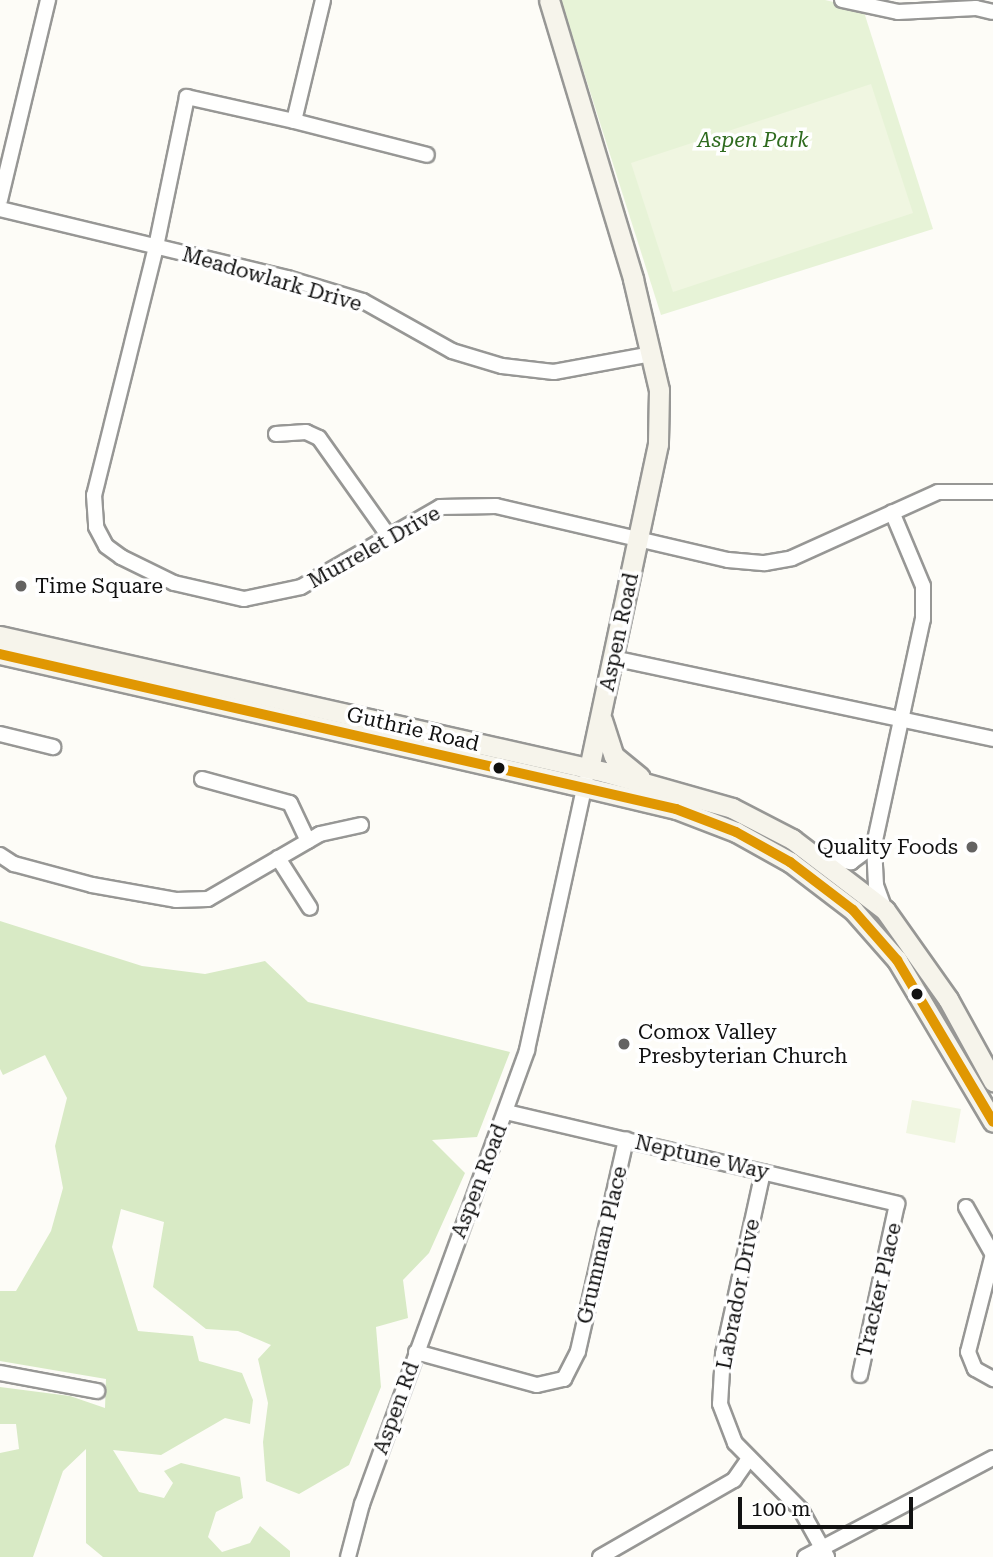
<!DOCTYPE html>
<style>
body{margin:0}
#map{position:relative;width:993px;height:1557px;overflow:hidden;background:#fdfcf7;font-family:"Roboto Serif",serif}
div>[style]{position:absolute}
.green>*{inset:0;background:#e7f3d7}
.forest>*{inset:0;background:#d8eac5}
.pitch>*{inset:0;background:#f0f6e1}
.roads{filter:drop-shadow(2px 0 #979795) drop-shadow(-2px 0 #979795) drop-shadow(0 2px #979795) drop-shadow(0 -2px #979795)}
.street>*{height:14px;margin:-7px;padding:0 7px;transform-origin:7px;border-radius:7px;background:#fffffe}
.secondary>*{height:19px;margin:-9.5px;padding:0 9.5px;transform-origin:9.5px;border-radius:9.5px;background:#f6f4eb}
.bus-1>*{height:10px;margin:-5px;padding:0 5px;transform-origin:5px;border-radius:5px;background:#e09702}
.dots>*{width:19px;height:19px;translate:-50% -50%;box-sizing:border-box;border:4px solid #fff;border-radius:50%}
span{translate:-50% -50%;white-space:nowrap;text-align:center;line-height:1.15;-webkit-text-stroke:7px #fff;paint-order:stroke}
.park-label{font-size:21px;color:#2f6b1f;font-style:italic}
.street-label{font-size:21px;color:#111}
.poi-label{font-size:21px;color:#111}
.left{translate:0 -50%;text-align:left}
.right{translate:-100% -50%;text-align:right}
.scale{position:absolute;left:738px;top:1497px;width:175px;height:32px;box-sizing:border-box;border:4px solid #111;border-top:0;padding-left:9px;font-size:21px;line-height:24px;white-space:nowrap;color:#111;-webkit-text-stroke:5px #fff;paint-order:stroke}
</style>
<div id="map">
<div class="green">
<i style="clip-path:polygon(561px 0,825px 0,863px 9px,933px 229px,661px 315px)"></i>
</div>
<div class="forest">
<i style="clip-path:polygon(0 921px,142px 966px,205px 974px,265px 961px,308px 1002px,510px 1052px,477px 1137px,432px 1140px,465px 1173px,429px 1253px,403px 1280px,408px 1318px,376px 1327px,381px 1387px,349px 1465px,299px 1494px,266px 1481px,263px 1442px,268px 1403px,258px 1359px,271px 1345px,238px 1331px,206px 1329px,153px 1287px,164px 1222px,121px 1209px,112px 1247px,138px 1331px,193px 1336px,199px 1361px,242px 1373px,253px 1400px,250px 1424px,225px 1418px,161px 1455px,113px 1450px,139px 1492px,164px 1498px,173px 1483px,164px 1471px,181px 1463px,240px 1477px,243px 1498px,216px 1512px,208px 1537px,222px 1552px,250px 1543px,260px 1526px,290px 1551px,290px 1557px,103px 1557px,86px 1543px,86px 1449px,63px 1471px,33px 1557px,0 1557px,0 1453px,19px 1449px,16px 1424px,0 1424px,0 1387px,70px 1396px,105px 1408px,106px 1379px,0 1361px,0 1291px,16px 1291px,51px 1231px,63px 1188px,55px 1146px,67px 1098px,45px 1055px,3px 1075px,0 1069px)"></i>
</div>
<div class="pitch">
<i style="clip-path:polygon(871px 84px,913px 213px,673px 292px,631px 163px)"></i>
<i style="clip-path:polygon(912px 1100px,961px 1109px,955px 1143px,906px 1133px)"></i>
</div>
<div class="roads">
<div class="street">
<i style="left:323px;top:0;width:124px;rotate:103.5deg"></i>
<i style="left:294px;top:121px;width:110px;rotate:-167.4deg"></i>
<i style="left:187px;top:97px;width:153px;rotate:101.7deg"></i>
<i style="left:156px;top:247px;width:256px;rotate:104deg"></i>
<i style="left:94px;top:495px;width:32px;rotate:86deg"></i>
<i style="left:96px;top:527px;width:21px;rotate:62deg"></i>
<i style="left:106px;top:546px;width:19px;rotate:36deg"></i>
<i style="left:121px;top:557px;width:59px;rotate:26.1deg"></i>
<i style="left:174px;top:583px;width:72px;rotate:12.9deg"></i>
<i style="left:244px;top:599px;width:58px;rotate:-11.9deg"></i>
<i style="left:301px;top:587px;width:160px;rotate:-29.9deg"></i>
<i style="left:440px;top:507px;width:56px;rotate:-1deg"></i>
<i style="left:496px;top:506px;width:238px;rotate:13.1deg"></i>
<i style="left:728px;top:560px;width:37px;rotate:5deg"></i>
<i style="left:765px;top:563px;width:27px;rotate:-10deg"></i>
<i style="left:792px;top:558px;width:160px;rotate:-24.3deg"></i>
<i style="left:938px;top:492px;width:55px"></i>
<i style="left:842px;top:0;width:57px;rotate:12.1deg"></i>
<i style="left:898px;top:12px;width:78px;rotate:-2.9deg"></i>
<i style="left:976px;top:8px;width:17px;rotate:13deg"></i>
<i style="left:294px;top:121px;width:137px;rotate:14.3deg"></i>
<i style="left:0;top:200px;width:206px;rotate:-76.5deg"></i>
<i style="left:0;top:209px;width:295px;rotate:13.5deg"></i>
<i style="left:287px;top:278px;width:79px;rotate:16.8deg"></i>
<i style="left:363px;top:301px;width:102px;rotate:29.3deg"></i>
<i style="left:452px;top:351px;width:52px;rotate:16.7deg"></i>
<i style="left:502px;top:366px;width:52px;rotate:6.6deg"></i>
<i style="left:554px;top:372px;width:100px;rotate:-10.4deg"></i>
<i style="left:276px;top:434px;width:30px;rotate:-4deg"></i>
<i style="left:306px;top:432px;width:14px;rotate:25deg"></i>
<i style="left:319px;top:438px;width:119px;rotate:54.6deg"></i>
<i style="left:613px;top:658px;width:389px;rotate:12deg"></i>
<i style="left:0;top:734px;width:55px;rotate:13.8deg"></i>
<i style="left:202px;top:779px;width:91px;rotate:15.3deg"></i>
<i style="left:290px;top:803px;width:42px;rotate:64.7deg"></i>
<i style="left:0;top:855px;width:17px;rotate:33deg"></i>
<i style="left:14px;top:864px;width:81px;rotate:15.1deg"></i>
<i style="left:92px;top:885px;width:85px;rotate:10.1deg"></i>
<i style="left:176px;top:900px;width:32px;rotate:-2deg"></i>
<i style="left:208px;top:899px;width:129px;rotate:-30.1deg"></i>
<i style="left:320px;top:834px;width:42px;rotate:-12.4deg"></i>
<i style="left:819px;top:856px;width:33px;rotate:11deg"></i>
<i style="left:851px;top:862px;width:29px;rotate:-36deg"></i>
<i style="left:278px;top:858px;width:59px;rotate:57.4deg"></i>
<i style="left:885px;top:910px;width:27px;rotate:-110deg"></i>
<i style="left:876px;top:885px;width:40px;rotate:-92.9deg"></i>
<i style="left:874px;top:845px;width:231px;rotate:-77.8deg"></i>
<i style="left:923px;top:619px;width:33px;rotate:-90deg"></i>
<i style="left:923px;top:586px;width:80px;rotate:-112.7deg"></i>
<i style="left:506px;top:1112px;width:402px;rotate:13.2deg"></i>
<i style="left:897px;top:1204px;width:175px;rotate:102.2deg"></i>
<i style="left:763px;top:1172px;width:186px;rotate:102.4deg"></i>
<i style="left:723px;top:1354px;width:50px;rotate:93.4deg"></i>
<i style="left:720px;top:1404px;width:42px;rotate:69deg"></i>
<i style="left:735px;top:1443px;width:94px;rotate:45.4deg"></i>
<i style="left:801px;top:1510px;width:54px;rotate:61deg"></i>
<i style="left:966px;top:1207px;width:55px;rotate:60.6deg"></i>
<i style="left:993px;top:1254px;width:101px;rotate:104.3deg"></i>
<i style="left:968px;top:1352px;width:18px;rotate:68deg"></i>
<i style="left:975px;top:1369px;width:21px;rotate:29deg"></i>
<i style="left:416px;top:1352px;width:125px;rotate:15.3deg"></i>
<i style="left:537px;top:1385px;width:28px;rotate:-13deg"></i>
<i style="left:564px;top:1379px;width:31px;rotate:-63deg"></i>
<i style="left:578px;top:1351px;width:217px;rotate:-77.2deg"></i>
<i style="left:0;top:1373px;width:99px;rotate:10.5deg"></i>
<i style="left:348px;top:1557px;width:55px;rotate:-75.2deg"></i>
<i style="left:362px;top:1504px;width:483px;rotate:-70deg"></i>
<i style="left:527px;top:1050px;width:276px;rotate:-77.7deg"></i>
<i style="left:600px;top:1557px;width:155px;rotate:-29.9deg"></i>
<i style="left:734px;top:1480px;width:24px;rotate:-55deg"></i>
<i style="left:805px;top:1557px;width:212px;rotate:-27.8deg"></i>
</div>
<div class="secondary">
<i style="left:549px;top:0;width:291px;rotate:73.2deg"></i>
<i style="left:633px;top:279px;width:114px;rotate:76.8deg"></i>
<i style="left:659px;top:390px;width:54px;rotate:91.1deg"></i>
<i style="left:658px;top:444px;width:331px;rotate:102deg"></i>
<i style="left:0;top:636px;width:620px;rotate:12.67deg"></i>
<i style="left:605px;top:772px;width:132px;rotate:15.8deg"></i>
<i style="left:732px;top:808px;width:68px;rotate:27.3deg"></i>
<i style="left:792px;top:839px;width:117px;rotate:37.4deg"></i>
<i style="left:885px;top:910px;width:109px;rotate:54.7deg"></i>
<i style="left:948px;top:999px;width:94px;rotate:61.2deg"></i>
<i style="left:0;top:654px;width:586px;rotate:12.83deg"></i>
<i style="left:571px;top:784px;width:108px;rotate:13.4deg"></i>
<i style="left:676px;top:809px;width:64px;rotate:21deg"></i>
<i style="left:736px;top:832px;width:62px;rotate:29.1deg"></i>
<i style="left:790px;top:862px;width:79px;rotate:37.3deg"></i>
<i style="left:853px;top:910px;width:67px;rotate:48.7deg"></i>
<i style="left:897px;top:960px;width:188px;rotate:59.3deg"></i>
<i style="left:602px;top:720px;width:38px;rotate:72deg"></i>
<i style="left:614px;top:756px;width:33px;rotate:39deg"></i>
</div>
</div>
<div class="bus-1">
<i style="left:0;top:654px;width:694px;rotate:12.91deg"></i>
<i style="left:676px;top:809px;width:64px;rotate:21deg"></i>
<i style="left:736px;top:832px;width:62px;rotate:29.1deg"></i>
<i style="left:790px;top:862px;width:79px;rotate:37.3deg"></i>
<i style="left:853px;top:910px;width:67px;rotate:48.7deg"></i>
<i style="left:897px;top:960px;width:188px;rotate:59.3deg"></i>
</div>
<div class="dots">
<i style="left:21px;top:586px;background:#646362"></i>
<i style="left:499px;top:768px;background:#111"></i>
<i style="left:972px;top:847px;background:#646362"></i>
<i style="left:917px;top:994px;background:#111"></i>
<i style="left:624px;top:1044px;background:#646362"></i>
</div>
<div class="park-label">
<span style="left:753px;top:140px">Aspen Park</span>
</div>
<div class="street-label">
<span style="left:272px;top:279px;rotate:16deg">Meadowlark Drive</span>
<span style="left:374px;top:547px;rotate:-29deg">Murrelet Drive</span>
<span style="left:619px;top:632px;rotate:-78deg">Aspen Road</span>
<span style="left:413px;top:729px;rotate:13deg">Guthrie Road</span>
<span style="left:702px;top:1157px;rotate:13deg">Neptune Way</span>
<span style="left:479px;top:1181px;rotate:-69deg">Aspen Road</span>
<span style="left:602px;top:1245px;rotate:-77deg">Grumman Place</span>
<span style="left:879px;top:1290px;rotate:-77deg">Tracker Place</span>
<span style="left:738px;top:1294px;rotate:-79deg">Labrador Drive</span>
<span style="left:396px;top:1408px;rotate:-70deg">Aspen Rd</span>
</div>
<div class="poi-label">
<span class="left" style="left:35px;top:586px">Time Square</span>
<span class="right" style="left:958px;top:847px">Quality Foods</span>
<span class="left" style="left:638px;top:1044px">Comox Valley<br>Presbyterian Church</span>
</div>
<div class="scale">100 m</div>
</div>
